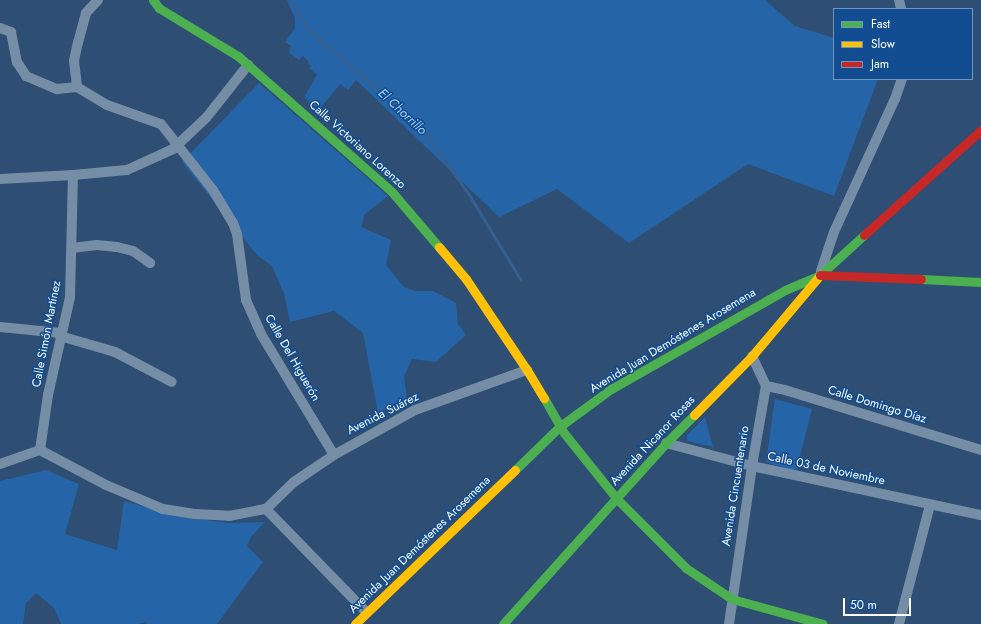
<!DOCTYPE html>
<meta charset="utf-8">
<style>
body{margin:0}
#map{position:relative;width:981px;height:624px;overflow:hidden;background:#2e4e73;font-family:Jost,sans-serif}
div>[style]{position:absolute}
.green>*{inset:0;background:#2464a7}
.stream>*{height:2.5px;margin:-1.25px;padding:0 1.25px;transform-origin:1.25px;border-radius:1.25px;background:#356090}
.street>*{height:10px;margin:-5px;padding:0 5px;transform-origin:5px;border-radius:5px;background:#758ea6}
.fast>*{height:9px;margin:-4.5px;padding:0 4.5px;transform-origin:4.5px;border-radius:4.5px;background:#4caf50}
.slow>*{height:9px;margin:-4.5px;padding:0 4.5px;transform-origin:4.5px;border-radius:4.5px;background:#ffc107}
.jam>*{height:9px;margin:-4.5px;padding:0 4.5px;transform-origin:4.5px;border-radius:4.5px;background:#c62828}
span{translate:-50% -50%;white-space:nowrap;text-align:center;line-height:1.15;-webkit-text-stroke:3px #114d90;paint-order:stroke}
.street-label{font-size:12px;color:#fff}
.water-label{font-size:13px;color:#a8d0f9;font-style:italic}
.legend{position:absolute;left:833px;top:8px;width:140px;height:72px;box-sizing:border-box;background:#114d90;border:1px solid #7094bc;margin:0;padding:5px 7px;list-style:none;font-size:12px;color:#fff}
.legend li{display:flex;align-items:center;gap:8px;height:20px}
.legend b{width:20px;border:1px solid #7094bc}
.scale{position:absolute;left:843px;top:598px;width:68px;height:18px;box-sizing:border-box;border:2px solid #fff;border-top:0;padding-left:5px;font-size:12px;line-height:14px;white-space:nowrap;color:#fff;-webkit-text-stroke:3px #114d90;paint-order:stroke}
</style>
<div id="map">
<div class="green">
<i style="clip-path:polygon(287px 0,765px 0,795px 26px,834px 38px,834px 79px,878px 79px,834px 196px,748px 164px,629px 243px,557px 189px,499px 217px,356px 80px,348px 90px,340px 84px,319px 110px,304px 97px,317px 75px,309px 68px,311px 66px,308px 64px,309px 62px,303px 56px,299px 60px,289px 53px,291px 46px,285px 42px,295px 28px,295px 18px)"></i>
<i style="clip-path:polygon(259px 83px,388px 196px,365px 214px,361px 227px,391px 240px,386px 265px,404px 287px,415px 291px,433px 291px,456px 303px,458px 324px,466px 335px,436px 362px,412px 359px,404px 376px,407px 398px,378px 413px,363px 333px,334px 311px,290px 322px,284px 294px,272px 266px,257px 255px,182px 162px)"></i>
<i style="clip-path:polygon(775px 399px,812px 409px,796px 472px,766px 462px)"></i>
<i style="clip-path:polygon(705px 417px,710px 436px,713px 447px,687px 441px,687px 435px)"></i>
<i style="clip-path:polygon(46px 470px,79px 484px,65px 534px,117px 550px,124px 501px,182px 517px,229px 523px,265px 522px,251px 537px,247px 546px,263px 562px,217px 624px,147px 624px,146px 622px,138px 624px,61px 624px,54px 608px,36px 593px,26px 603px,23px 624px,0 624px,0 481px)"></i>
</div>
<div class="stream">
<i style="left:291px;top:0;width:38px;rotate:58deg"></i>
<i style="left:311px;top:32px;width:145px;rotate:40.5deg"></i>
<i style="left:421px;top:126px;width:83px;rotate:54.8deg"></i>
<i style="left:469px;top:194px;width:100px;rotate:58.8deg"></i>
</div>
<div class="street">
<i style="left:98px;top:0;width:18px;rotate:133deg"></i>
<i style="left:86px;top:13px;width:30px;rotate:105deg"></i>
<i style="left:78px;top:42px;width:19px;rotate:102deg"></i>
<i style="left:74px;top:61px;width:26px;rotate:83deg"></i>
<i style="left:77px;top:87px;width:35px;rotate:31deg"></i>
<i style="left:107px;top:105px;width:57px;rotate:19.4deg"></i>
<i style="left:161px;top:124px;width:84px;rotate:51.8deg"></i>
<i style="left:213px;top:190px;width:39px;rotate:59deg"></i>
<i style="left:233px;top:223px;width:12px;rotate:70deg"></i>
<i style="left:237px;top:234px;width:67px;rotate:82.2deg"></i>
<i style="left:246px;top:300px;width:37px;rotate:66deg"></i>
<i style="left:261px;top:334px;width:141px;rotate:58.9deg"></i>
<i style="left:899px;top:0;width:9px;rotate:77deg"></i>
<i style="left:0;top:28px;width:12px;rotate:20deg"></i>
<i style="left:11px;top:32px;width:31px;rotate:79deg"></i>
<i style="left:17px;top:62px;width:17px;rotate:57deg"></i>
<i style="left:26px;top:76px;width:34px;rotate:23deg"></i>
<i style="left:57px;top:89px;width:20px;rotate:-6deg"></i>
<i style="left:0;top:179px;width:73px;rotate:-3.1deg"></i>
<i style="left:73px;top:175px;width:54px;rotate:-5.3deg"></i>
<i style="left:127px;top:170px;width:51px;rotate:-24.5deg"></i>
<i style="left:173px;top:149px;width:45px;rotate:-43.2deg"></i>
<i style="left:206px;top:118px;width:68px;rotate:-51.6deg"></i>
<i style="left:72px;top:248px;width:25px;rotate:-7deg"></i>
<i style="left:97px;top:245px;width:20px;rotate:6deg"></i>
<i style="left:117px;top:247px;width:16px;rotate:14deg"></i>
<i style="left:133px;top:251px;width:21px;rotate:35deg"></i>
<i style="left:821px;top:271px;width:41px;rotate:-71.6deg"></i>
<i style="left:834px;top:232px;width:146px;rotate:-65.4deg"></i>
<i style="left:895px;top:99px;width:21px;rotate:-71deg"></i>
<i style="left:0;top:327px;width:61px;rotate:5.6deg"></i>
<i style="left:60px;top:336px;width:57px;rotate:16.2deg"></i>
<i style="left:115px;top:352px;width:64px;rotate:27.8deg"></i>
<i style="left:766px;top:386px;width:19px;rotate:12deg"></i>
<i style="left:785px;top:390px;width:205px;rotate:17deg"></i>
<i style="left:666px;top:443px;width:89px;rotate:15deg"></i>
<i style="left:752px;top:466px;width:234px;rotate:12.1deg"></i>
<i style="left:40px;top:450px;width:56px;rotate:-81.7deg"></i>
<i style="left:48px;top:395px;width:100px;rotate:-77.3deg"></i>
<i style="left:70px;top:297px;width:122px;rotate:-88.6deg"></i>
<i style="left:0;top:464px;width:42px;rotate:-19.3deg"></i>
<i style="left:40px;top:450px;width:75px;rotate:27.9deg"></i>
<i style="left:106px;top:485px;width:62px;rotate:22.8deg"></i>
<i style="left:163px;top:509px;width:32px;rotate:9deg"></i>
<i style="left:195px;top:514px;width:34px;rotate:3deg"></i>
<i style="left:229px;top:516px;width:38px;rotate:-11deg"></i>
<i style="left:266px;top:509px;width:39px;rotate:-44deg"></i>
<i style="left:294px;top:482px;width:48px;rotate:-34deg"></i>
<i style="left:334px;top:455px;width:93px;rotate:-29.1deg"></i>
<i style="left:415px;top:410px;width:119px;rotate:-19.7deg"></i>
<i style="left:266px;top:509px;width:144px;rotate:45.8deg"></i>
<i style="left:729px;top:624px;width:160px;rotate:-81.7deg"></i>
<i style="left:752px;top:466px;width:81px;rotate:-80.1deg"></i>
<i style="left:766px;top:386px;width:33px;rotate:-115deg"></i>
<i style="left:899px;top:624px;width:123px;rotate:-75.4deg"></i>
</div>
<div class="fast">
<i style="left:153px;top:0;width:10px;rotate:53deg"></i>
<i style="left:159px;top:8px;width:92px;rotate:31.3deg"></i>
<i style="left:238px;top:56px;width:205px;rotate:41.4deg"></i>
<i style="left:392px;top:192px;width:72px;rotate:49.5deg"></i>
<i style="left:921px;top:279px;width:60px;rotate:2.9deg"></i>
<i style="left:544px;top:398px;width:40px;rotate:60.3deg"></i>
<i style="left:564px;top:433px;width:83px;rotate:51.3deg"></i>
<i style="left:616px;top:498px;width:99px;rotate:45deg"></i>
<i style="left:686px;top:568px;width:55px;rotate:34deg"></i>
<i style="left:732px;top:599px;width:94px;rotate:15.4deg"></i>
<i style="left:515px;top:470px;width:62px;rotate:-44.3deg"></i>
<i style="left:559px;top:427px;width:64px;rotate:-36.2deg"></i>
<i style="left:611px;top:389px;width:200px;rotate:-29.6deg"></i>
<i style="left:785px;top:290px;width:38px;rotate:-23deg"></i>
<i style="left:820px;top:275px;width:59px;rotate:-42.3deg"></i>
<i style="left:503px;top:624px;width:244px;rotate:-48deg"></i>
<i style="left:666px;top:443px;width:40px;rotate:-45deg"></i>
</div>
<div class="slow">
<i style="left:439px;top:247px;width:42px;rotate:49.8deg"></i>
<i style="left:466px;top:279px;width:110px;rotate:56.2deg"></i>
<i style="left:527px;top:370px;width:33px;rotate:59deg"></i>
<i style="left:694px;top:415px;width:83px;rotate:-45.5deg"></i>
<i style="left:752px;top:356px;width:106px;rotate:-50deg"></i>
<i style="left:355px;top:624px;width:222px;rotate:-43.9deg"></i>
</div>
<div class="jam">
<i style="left:864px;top:235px;width:157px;rotate:-41.9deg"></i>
<i style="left:820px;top:275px;width:101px;rotate:2.3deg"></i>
</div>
<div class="street-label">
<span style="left:357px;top:145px;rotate:42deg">Calle Victoriano Lorenzo</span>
<span style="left:47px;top:334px;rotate:-79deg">Calle Simón Martínez</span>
<span style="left:673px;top:341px;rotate:-31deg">Avenida Juan Demóstenes Arosemena</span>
<span style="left:292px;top:358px;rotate:60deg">Calle Del Higuerón</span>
<span style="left:877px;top:405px;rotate:17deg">Calle Domingo Díaz</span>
<span style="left:383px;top:414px;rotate:-27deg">Avenida Suárez</span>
<span style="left:653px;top:441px;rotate:-47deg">Avenida Nicanor Rosas</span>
<span style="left:826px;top:469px;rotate:12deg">Calle 03 de Noviembre</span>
<span style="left:736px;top:486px;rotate:-81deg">Avenida Cincuentenario</span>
<span style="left:420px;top:545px;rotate:-44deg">Avenida Juan Demóstenes Arosemena</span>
</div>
<div class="water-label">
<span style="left:402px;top:112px;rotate:43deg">El Chorrillo</span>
</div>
<ul class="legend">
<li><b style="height:5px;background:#4caf50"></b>Fast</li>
<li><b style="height:5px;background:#ffc107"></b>Slow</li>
<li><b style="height:5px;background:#c62828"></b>Jam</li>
</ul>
<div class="scale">50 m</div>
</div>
